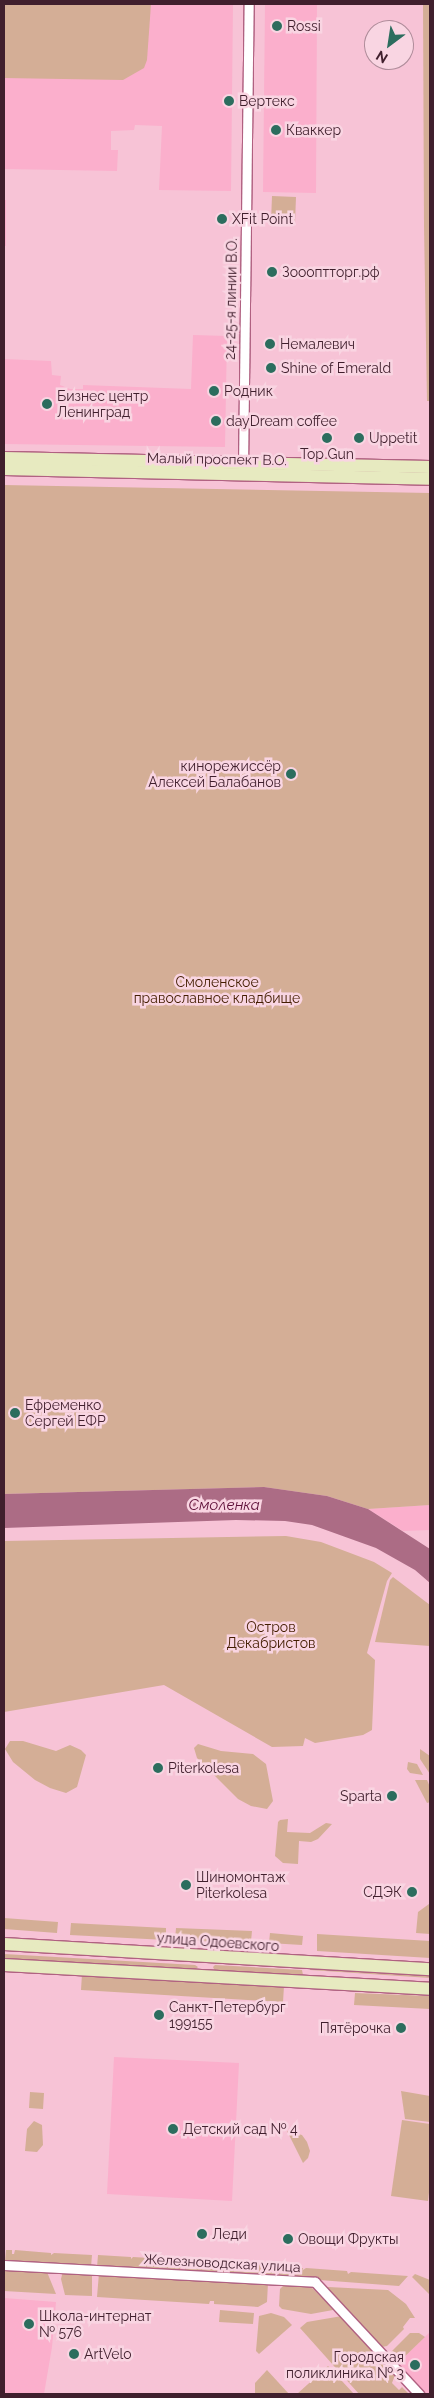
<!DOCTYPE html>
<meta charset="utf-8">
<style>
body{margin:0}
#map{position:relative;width:434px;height:2398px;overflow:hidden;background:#f7c3d6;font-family:Raleway,sans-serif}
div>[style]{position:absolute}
.built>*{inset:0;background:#fbafcc}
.green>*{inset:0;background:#d4ae96}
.water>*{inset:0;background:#ac6c85}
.roads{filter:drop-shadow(1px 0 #b06181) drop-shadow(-1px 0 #b06181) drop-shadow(0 1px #b06181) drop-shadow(0 -1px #b06181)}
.street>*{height:9px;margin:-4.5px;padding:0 4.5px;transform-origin:4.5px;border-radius:4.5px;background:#fff}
.secondary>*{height:12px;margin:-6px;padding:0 6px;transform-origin:6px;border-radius:6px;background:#e7eac0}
.dots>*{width:14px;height:14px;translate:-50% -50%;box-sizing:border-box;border:2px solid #f9d5e2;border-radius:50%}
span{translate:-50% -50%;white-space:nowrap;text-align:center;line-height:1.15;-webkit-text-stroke:5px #f9d5e2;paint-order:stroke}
.poi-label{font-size:14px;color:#401f2d}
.left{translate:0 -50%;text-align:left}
.right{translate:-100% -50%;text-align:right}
.street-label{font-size:14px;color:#401f2d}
.park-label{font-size:14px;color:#431d00}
.water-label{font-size:15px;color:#5f1039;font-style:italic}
.frame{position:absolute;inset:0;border:5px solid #401f2d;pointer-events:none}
.north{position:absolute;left:364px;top:20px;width:50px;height:50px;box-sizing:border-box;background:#f9d5e2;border:1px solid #af8c9a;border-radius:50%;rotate:211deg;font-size:14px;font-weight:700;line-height:20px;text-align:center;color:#401f2d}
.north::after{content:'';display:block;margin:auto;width:18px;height:22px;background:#2c6d5e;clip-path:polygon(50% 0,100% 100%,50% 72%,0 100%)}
</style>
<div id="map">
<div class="built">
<i style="clip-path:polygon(4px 4px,233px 4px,231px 191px,159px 190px,162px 126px,135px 125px,134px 130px,111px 131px,111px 150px,118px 150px,117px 171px,4px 169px)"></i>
<i style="clip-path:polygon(265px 4px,317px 4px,316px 193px,263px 192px)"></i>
<i style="clip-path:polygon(4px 200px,6px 200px,6px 246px,4px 246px)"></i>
<i style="clip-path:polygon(193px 335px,227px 336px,225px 447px,4px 444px,4px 359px,51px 361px,52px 375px,61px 376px,60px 385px,70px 389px,83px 389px,83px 385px,191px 389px)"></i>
<i style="clip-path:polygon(430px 1505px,430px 1530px,403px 1531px,368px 1509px)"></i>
<i style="clip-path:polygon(114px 2057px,239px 2063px,232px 2201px,107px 2194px)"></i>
<i style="clip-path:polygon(4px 2298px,56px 2302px,52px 2347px,44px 2394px,4px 2394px)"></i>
<i style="clip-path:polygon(430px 2332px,430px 2394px,427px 2394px,398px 2363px)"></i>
</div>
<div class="green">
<i style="clip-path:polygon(4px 4px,151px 4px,147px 60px,144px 68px,123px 80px,4px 78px)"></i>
<i style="clip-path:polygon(423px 4px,430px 4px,430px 401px,427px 401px,424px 226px)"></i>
<i style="clip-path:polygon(272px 196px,296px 197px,295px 223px,271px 222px)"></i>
<i style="clip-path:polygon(4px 485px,430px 493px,430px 1505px,368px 1509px,327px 1496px,264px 1487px,4px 1494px)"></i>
<i style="clip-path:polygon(286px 1536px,321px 1542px,374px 1562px,392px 1573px,387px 1581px,367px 1653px,375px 1660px,372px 1730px,363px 1735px,315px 1743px,305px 1738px,303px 1746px,272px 1747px,164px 1685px,4px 1712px,4px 1541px)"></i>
<i style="clip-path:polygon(393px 1577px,430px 1605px,430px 1646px,375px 1642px,390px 1580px)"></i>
<i style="clip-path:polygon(10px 1741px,23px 1741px,56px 1751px,70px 1745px,81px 1750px,86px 1755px,77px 1787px,66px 1793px,50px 1788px,35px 1780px,13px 1762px,5px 1749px)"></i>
<i style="clip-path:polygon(198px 1744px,221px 1751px,253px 1754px,266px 1764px,273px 1801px,267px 1809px,251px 1806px,238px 1799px,197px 1758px,194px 1748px)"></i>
<i style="clip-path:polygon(420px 1749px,430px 1756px,430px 1774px,420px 1759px)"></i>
<i style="clip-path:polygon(408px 1762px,417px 1764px,423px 1775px,410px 1773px,407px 1769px)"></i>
<i style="clip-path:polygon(415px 1780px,427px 1780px,430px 1787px,430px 1802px,427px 1803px)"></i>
<i style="clip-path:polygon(288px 1819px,287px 1832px,310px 1833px,326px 1823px,332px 1824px,318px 1839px,311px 1842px,299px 1841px,298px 1864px,283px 1863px,275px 1856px,278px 1822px,280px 1820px)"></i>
<i style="clip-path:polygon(429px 1904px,430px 1934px,416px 1933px,418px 1912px)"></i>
<i style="clip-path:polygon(4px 1918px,58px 1922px,57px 1933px,4px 1929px)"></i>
<i style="clip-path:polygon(71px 1923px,166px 1928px,166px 1940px,70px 1935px)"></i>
<i style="clip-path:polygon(176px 1928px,252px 1931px,251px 1941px,247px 1943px,175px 1940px)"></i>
<i style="clip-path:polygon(270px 1933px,303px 1936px,302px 1945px,269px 1943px)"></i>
<i style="clip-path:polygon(317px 1934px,430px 1941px,430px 1958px,317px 1951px)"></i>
<i style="clip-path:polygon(4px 1954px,195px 1965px,198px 1967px,195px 1970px,4px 1958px)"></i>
<i style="clip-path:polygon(215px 1965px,302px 1970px,303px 1975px,215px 1971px,213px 1967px)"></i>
<i style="clip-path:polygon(310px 1967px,430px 1975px,430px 1978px,310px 1970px)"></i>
<i style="clip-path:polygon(82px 1974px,284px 1986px,283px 2002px,81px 1990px)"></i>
<i style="clip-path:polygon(355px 1993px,430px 1996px,430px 2009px,354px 2005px)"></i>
<i style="clip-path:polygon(401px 2091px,430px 2096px,430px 2122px,405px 2119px)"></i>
<i style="clip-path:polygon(30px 2092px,44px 2093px,43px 2109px,29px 2108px)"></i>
<i style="clip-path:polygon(402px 2120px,430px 2124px,430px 2184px,428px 2201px,391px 2196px)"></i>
<i style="clip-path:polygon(34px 2121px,42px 2125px,43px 2145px,37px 2152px,25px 2151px,27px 2129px)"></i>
<i style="clip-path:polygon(287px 2131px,302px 2135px,307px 2142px,310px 2151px,308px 2158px,303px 2163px)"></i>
<i style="clip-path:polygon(6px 2250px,12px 2250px,12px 2254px,14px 2254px,15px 2250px,51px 2253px,51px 2255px,54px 2253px,92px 2255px,91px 2267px,5px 2262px)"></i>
<i style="clip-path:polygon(98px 2255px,131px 2257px,131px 2259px,133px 2257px,150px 2258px,150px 2260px,152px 2258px,181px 2260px,180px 2272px,97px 2267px)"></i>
<i style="clip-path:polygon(185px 2260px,203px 2261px,203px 2263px,205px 2262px,253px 2264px,253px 2267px,255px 2264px,276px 2266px,275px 2277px,185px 2272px)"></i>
<i style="clip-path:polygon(279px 2267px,303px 2268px,303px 2270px,306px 2268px,347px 2271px,348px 2274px,351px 2272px,408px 2276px,399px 2286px,279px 2277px)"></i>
<i style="clip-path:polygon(4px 2269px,47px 2272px,56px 2294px,4px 2291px)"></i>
<i style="clip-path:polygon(63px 2271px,92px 2273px,92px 2296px,65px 2295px,61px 2279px)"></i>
<i style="clip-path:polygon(99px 2273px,268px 2283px,267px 2302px,258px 2307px,214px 2304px,214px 2301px,210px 2301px,209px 2304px,97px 2297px)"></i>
<i style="clip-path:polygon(415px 2274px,430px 2280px,430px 2295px,412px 2277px)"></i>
<i style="clip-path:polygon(285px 2284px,310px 2286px,333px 2308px,333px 2310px,311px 2314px,282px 2309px,279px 2306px,280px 2289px)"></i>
<i style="clip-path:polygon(328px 2287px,388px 2290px,406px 2304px,415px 2318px,410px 2318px,403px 2327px,404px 2329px,387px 2346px,382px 2347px,327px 2289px)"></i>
<i style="clip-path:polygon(220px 2310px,254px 2313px,253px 2324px,219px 2322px)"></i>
<i style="clip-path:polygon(271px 2313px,284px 2317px,292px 2325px,259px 2354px,256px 2351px,259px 2316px)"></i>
<i style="clip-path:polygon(342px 2316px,395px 2375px,392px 2383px,399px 2390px,402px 2387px,409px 2394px,359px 2394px,300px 2328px,307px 2322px)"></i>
<i style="clip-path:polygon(410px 2333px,419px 2333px,425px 2337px,398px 2363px,391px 2352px)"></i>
<i style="clip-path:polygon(328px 2366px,354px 2394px,297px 2394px)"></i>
<i style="clip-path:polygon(267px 2370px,289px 2394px,255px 2394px,255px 2383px)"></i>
</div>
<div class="water">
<i style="clip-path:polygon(264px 1487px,327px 1496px,368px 1509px,430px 1549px,430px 1583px,415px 1570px,376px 1548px,312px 1525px,285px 1521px,236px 1520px,4px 1528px,4px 1494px)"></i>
</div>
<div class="roads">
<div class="street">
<i style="left:243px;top:468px;width:464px;rotate:-89.3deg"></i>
<i style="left:4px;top:2265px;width:311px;rotate:3.1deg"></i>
<i style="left:315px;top:2282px;width:153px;rotate:47.1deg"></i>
</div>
<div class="secondary">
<i style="left:4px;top:458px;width:426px;rotate:1.2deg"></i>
<i style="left:4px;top:469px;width:426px;rotate:1.3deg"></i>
<i style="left:4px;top:1944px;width:427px;rotate:3.4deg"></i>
<i style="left:4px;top:1965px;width:427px;rotate:3.2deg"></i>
</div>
</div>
<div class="dots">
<i style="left:277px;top:26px;background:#2c6d5e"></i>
<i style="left:229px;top:101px;background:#2c6d5e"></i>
<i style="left:276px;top:130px;background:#2c6d5e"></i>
<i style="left:222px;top:219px;background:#2c6d5e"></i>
<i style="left:272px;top:272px;background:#2c6d5e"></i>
<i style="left:270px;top:344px;background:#2c6d5e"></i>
<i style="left:271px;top:368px;background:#2c6d5e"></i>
<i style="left:214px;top:391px;background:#2c6d5e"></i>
<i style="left:47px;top:404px;background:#2c6d5e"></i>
<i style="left:216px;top:421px;background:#2c6d5e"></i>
<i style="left:327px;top:438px;background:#2c6d5e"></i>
<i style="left:359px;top:438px;background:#2c6d5e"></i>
<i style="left:291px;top:774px;background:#2c6d5e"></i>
<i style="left:15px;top:1413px;background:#2c6d5e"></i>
<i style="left:158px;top:1768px;background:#2c6d5e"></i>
<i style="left:392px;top:1796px;background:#2c6d5e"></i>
<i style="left:186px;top:1885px;background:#2c6d5e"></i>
<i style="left:412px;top:1892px;background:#2c6d5e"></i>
<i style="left:159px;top:2015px;background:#2c6d5e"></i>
<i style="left:401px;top:2028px;background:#2c6d5e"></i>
<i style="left:173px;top:2129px;background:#2c6d5e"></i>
<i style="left:202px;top:2234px;background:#2c6d5e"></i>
<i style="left:288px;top:2239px;background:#2c6d5e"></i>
<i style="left:29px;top:2324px;background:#2c6d5e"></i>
<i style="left:74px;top:2354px;background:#2c6d5e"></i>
<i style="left:415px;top:2365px;background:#2c6d5e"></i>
</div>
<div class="poi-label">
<span class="left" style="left:287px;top:26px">Rossi</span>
<span class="left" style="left:239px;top:101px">Вертекс</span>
<span class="left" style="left:286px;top:130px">Кваккер</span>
<span class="left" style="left:232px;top:219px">XFit Point</span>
<span class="left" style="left:282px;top:272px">Зоооптторг.рф</span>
<span class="left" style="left:280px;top:344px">Немалевич</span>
<span class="left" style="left:281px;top:368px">Shine of Emerald</span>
<span class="left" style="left:224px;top:391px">Родник</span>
<span class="left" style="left:57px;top:404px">Бизнес центр<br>Ленинград</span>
<span class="left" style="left:226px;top:421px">dayDream coffee</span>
<span class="left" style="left:369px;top:438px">Uppetit</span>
<span style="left:327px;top:454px">Top Gun</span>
<span class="right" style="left:281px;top:774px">кинорежиссёр<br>Алексей Балабанов</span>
<span class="left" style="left:25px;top:1413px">Ефременко<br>Сергей ЕФР</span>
<span class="left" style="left:168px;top:1768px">Piterkolesa</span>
<span class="right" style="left:382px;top:1796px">Sparta</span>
<span class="left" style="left:196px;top:1885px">Шиномонтаж<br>Piterkolesa</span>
<span class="right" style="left:402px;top:1892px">СДЭК</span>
<span class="left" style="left:169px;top:2015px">Санкт-Петербург<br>199155</span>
<span class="right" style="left:391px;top:2028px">Пятёрочка</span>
<span class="left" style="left:183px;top:2129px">Детский сад № 4</span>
<span class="left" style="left:212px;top:2234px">Леди</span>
<span class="left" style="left:298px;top:2239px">Овощи Фрукты</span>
<span class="left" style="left:39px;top:2324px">Школа-интернат<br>№ 576</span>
<span class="left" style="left:84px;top:2354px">ArtVelo</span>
<span class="right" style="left:404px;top:2365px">Городская<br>поликлиника № 3</span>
</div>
<div class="street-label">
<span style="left:231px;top:299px;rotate:-89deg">24-25-я линии В.О.</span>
<span style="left:217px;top:459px;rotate:1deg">Малый проспект В.О.</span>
<span style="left:218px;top:1942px;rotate:4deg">улица Одоевского</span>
<span style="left:222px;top:2263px;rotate:3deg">Железноводская улица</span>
</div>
<div class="park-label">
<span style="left:217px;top:990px">Смоленское<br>православное кладбище</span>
<span style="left:271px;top:1635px">Остров<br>Декабристов</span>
</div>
<div class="water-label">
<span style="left:224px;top:1506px">Смоленка</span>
</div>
<div class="frame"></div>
<div class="north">N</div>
</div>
